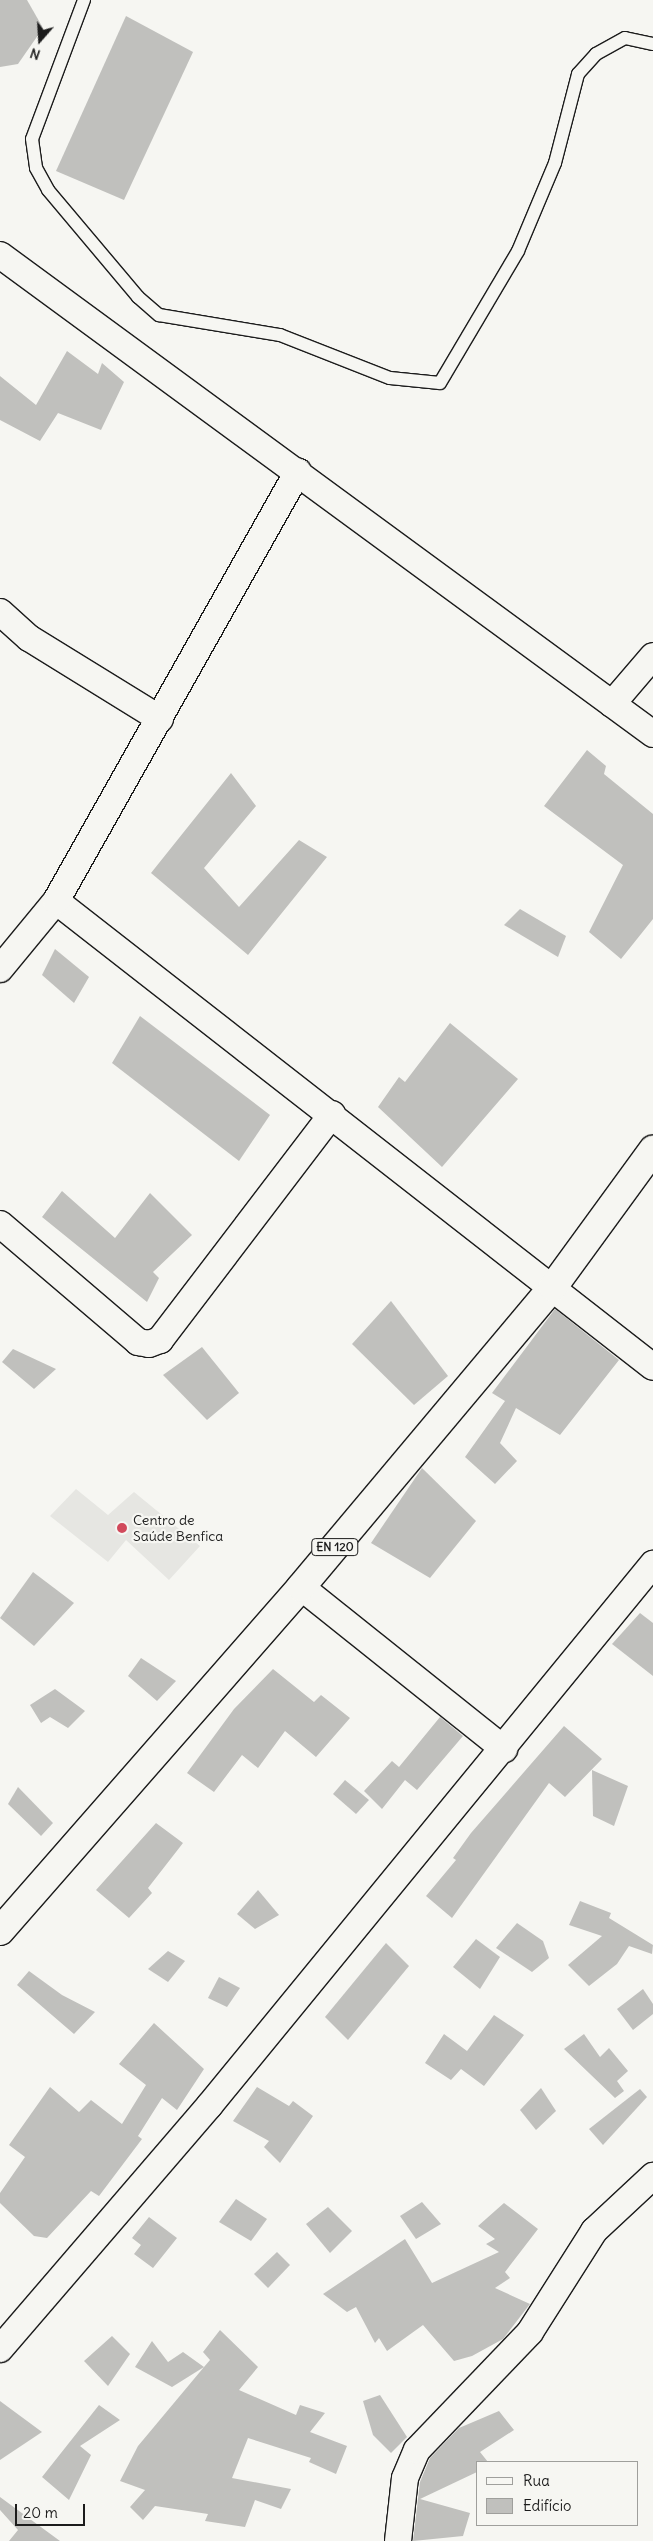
<!DOCTYPE html>
<meta charset="utf-8">
<style>
body{margin:0}
#map{position:relative;width:653px;height:2541px;overflow:hidden;background:#f6f6f2;font-family:Delius,sans-serif}
div>[style]{position:absolute}
.built>*{inset:0;background:#e6e6e2}
.building>*{inset:0;background:#c0c0bd}
.roads{filter:drop-shadow(1px 0 #1c1c1c) drop-shadow(-1px 0 #1c1c1c) drop-shadow(0 1px #1c1c1c) drop-shadow(0 -1px #1c1c1c)}
.lane>*{height:12px;margin:-6px;padding:0 6px;transform-origin:6px;border-radius:6px;background:#f6f6f2}
.street>*{height:26px;margin:-13px;padding:0 13px;transform-origin:13px;border-radius:13px;background:#f6f6f2}
.primary>*{height:28px;margin:-14px;padding:0 14px;transform-origin:14px;border-radius:14px;background:#f6f6f2}
.dots>*{width:14px;height:14px;translate:-50% -50%;box-sizing:border-box;border:2px solid #f6f6f2;border-radius:50%}
span{translate:-50% -50%;white-space:nowrap;text-align:center;line-height:1.15;-webkit-text-stroke:4.5px #f6f6f2;paint-order:stroke}
.shield-label span{padding:1px 4px;background:#f6f6f2;border:1px solid;border-radius:4px;-webkit-text-stroke-width:0}
.shield-label{font-size:12px;color:#1c1c1c;font-weight:700}
.poi-label{font-size:14px;color:#1c1c1c}
.left{translate:0 -50%;text-align:left}
.legend{position:absolute;left:476px;top:2461px;width:162px;height:65px;box-sizing:border-box;background:#f6f6f2;border:1px solid #9f9f9c;margin:0;padding:6px 9px;list-style:none;font-size:15px;color:#1c1c1c}
.legend li{display:flex;align-items:center;gap:10px;height:25px}
.legend b{width:25px;border:1px solid #9f9f9c}
.north{position:absolute;left:15px;top:15px;width:50px;height:50px;-webkit-text-stroke:4px #f6f6f2;paint-order:stroke;rotate:199deg;font-size:14px;font-weight:700;line-height:20px;text-align:center;color:#1c1c1c}
.north::after{content:'';display:block;margin:auto;width:18px;height:22px;background:#1c1c1c;clip-path:polygon(50% 0,100% 100%,50% 72%,0 100%)}
.scale{position:absolute;left:15px;top:2504px;width:70px;height:22px;box-sizing:border-box;border:2px solid #1c1c1c;border-top:0;padding-left:6px;font-size:15px;line-height:18px;white-space:nowrap;color:#1c1c1c;-webkit-text-stroke:4px #f6f6f2;paint-order:stroke}
</style>
<div id="map">
<div class="built">
<i style="clip-path:polygon(76px 1489px,108px 1515px,134px 1492px,200px 1546px,169px 1580px,126px 1540px,108px 1562px,50px 1516px)"></i>
</div>
<div class="building">
<i style="clip-path:polygon(0 0,27px 0,43px 28px,18px 64px,0 67px)"></i>
<i style="clip-path:polygon(126px 16px,193px 52px,124px 200px,56px 171px)"></i>
<i style="clip-path:polygon(67px 351px,98px 374px,102px 363px,124px 382px,101px 430px,58px 413px,40px 441px,0 420px,0 376px,36px 405px)"></i>
<i style="clip-path:polygon(587px 750px,606px 766px,604px 774px,653px 814px,653px 919px,621px 959px,589px 932px,623px 865px,544px 806px)"></i>
<i style="clip-path:polygon(231px 773px,256px 806px,204px 868px,239px 907px,299px 840px,327px 857px,248px 955px,151px 873px)"></i>
<i style="clip-path:polygon(520px 909px,566px 936px,558px 957px,504px 925px)"></i>
<i style="clip-path:polygon(55px 949px,89px 977px,74px 1003px,42px 975px)"></i>
<i style="clip-path:polygon(140px 1016px,270px 1115px,239px 1161px,112px 1063px)"></i>
<i style="clip-path:polygon(450px 1023px,518px 1079px,442px 1167px,378px 1107px,399px 1077px,405px 1082px)"></i>
<i style="clip-path:polygon(62px 1191px,115px 1238px,150px 1193px,192px 1235px,153px 1272px,159px 1278px,147px 1302px,42px 1217px)"></i>
<i style="clip-path:polygon(391px 1301px,448px 1376px,414px 1405px,352px 1344px)"></i>
<i style="clip-path:polygon(555px 1309px,619px 1360px,560px 1435px,516px 1408px,500px 1443px,517px 1461px,495px 1484px,465px 1457px,505px 1401px,492px 1393px)"></i>
<i style="clip-path:polygon(202px 1347px,239px 1393px,207px 1420px,163px 1375px)"></i>
<i style="clip-path:polygon(13px 1349px,56px 1369px,34px 1389px,2px 1362px)"></i>
<i style="clip-path:polygon(422px 1468px,476px 1521px,430px 1578px,371px 1543px)"></i>
<i style="clip-path:polygon(33px 1572px,74px 1603px,34px 1646px,0 1618px)"></i>
<i style="clip-path:polygon(640px 1613px,653px 1623px,653px 1676px,612px 1644px)"></i>
<i style="clip-path:polygon(141px 1658px,176px 1681px,157px 1701px,128px 1676px)"></i>
<i style="clip-path:polygon(273px 1669px,314px 1702px,321px 1695px,350px 1718px,316px 1757px,285px 1731px,258px 1768px,242px 1755px,214px 1792px,187px 1773px,234px 1709px)"></i>
<i style="clip-path:polygon(55px 1689px,85px 1711px,68px 1728px,50px 1717px,41px 1723px,30px 1705px)"></i>
<i style="clip-path:polygon(440px 1717px,463px 1736px,417px 1790px,405px 1780px,382px 1809px,364px 1791px,392px 1761px,399px 1767px)"></i>
<i style="clip-path:polygon(564px 1726px,602px 1759px,565px 1797px,549px 1783px,452px 1918px,426px 1896px,456px 1860px,453px 1858px,471px 1833px)"></i>
<i style="clip-path:polygon(592px 1770px,628px 1786px,614px 1826px,593px 1816px)"></i>
<i style="clip-path:polygon(345px 1780px,369px 1800px,356px 1814px,333px 1794px)"></i>
<i style="clip-path:polygon(18px 1787px,53px 1823px,41px 1836px,8px 1804px)"></i>
<i style="clip-path:polygon(156px 1823px,183px 1843px,148px 1888px,152px 1893px,129px 1918px,96px 1890px)"></i>
<i style="clip-path:polygon(258px 1890px,279px 1915px,255px 1929px,237px 1914px)"></i>
<i style="clip-path:polygon(580px 1901px,611px 1913px,609px 1918px,653px 1945px,652px 1954px,629px 1946px,617px 1964px,589px 1986px,568px 1965px,602px 1936px,569px 1925px)"></i>
<i style="clip-path:polygon(517px 1923px,543px 1941px,549px 1958px,532px 1972px,496px 1948px)"></i>
<i style="clip-path:polygon(476px 1939px,500px 1957px,480px 1989px,453px 1967px)"></i>
<i style="clip-path:polygon(386px 1943px,409px 1966px,348px 2040px,325px 2017px)"></i>
<i style="clip-path:polygon(168px 1951px,185px 1961px,168px 1982px,148px 1969px)"></i>
<i style="clip-path:polygon(29px 1971px,62px 1995px,95px 2012px,74px 2034px,17px 1985px)"></i>
<i style="clip-path:polygon(219px 1977px,240px 1988px,227px 2007px,208px 1998px)"></i>
<i style="clip-path:polygon(643px 1989px,653px 2004px,653px 2014px,633px 2030px,617px 2009px)"></i>
<i style="clip-path:polygon(494px 2015px,524px 2035px,484px 2086px,461px 2069px,451px 2080px,425px 2063px,444px 2034px,467px 2051px)"></i>
<i style="clip-path:polygon(154px 2023px,204px 2069px,177px 2110px,162px 2098px,138px 2136px,142px 2139px,99px 2196px,91px 2191px,47px 2238px,34px 2236px,0 2203px,0 2193px,25px 2157px,9px 2145px,50px 2087px,79px 2112px,91px 2100px,122px 2124px,146px 2085px,119px 2064px)"></i>
<i style="clip-path:polygon(584px 2034px,600px 2057px,609px 2048px,628px 2071px,617px 2081px,624px 2091px,615px 2098px,564px 2049px)"></i>
<i style="clip-path:polygon(257px 2087px,289px 2106px,293px 2101px,313px 2116px,280px 2163px,264px 2147px,269px 2141px,233px 2121px)"></i>
<i style="clip-path:polygon(541px 2088px,556px 2111px,536px 2130px,520px 2110px)"></i>
<i style="clip-path:polygon(640px 2089px,647px 2097px,603px 2145px,589px 2129px)"></i>
<i style="clip-path:polygon(236px 2199px,267px 2219px,251px 2241px,219px 2222px)"></i>
<i style="clip-path:polygon(422px 2202px,441px 2224px,416px 2239px,400px 2216px)"></i>
<i style="clip-path:polygon(504px 2203px,538px 2229px,505px 2272px,510px 2278px,495px 2288px,530px 2304px,503px 2339px,472px 2356px,454px 2361px,423px 2325px,387px 2351px,379px 2338px,375px 2343px,356px 2307px,347px 2312px,323px 2294px,405px 2239px,432px 2283px,499px 2252px,486px 2244px,495px 2239px,478px 2226px)"></i>
<i style="clip-path:polygon(328px 2207px,352px 2231px,330px 2253px,306px 2224px)"></i>
<i style="clip-path:polygon(149px 2217px,177px 2238px,153px 2268px,134px 2254px,141px 2245px,132px 2238px)"></i>
<i style="clip-path:polygon(277px 2252px,290px 2265px,268px 2288px,254px 2274px)"></i>
<i style="clip-path:polygon(220px 2330px,258px 2367px,239px 2390px,296px 2415px,300px 2405px,325px 2413px,310px 2432px,347px 2446px,336px 2474px,309px 2462px,311px 2458px,248px 2438px,232px 2478px,291px 2489px,281px 2509px,255px 2500px,245px 2527px,205px 2521px,208px 2514px,155px 2506px,143px 2520px,130px 2507px,145px 2490px,120px 2481px,138px 2446px,204px 2367px,172px 2387px,135px 2367px,152px 2341px,168px 2362px,183px 2352px,204px 2367px,210px 2360px,203px 2352px)"></i>
<i style="clip-path:polygon(112px 2336px,130px 2354px,108px 2386px,84px 2361px)"></i>
<i style="clip-path:polygon(380px 2395px,407px 2437px,391px 2453px,373px 2435px,363px 2401px)"></i>
<i style="clip-path:polygon(0 2401px,42px 2432px,0 2460px)"></i>
<i style="clip-path:polygon(99px 2405px,120px 2420px,80px 2446px,91px 2455px,69px 2500px,42px 2477px)"></i>
<i style="clip-path:polygon(499px 2411px,514px 2430px,480px 2452px,488px 2462px,477px 2462px,477px 2472px,420px 2499px,470px 2513px,463px 2536px,413px 2541px,420px 2482px,430px 2458px,459px 2428px)"></i>
<i style="clip-path:polygon(0 2497px,60px 2541px,9px 2541px,18px 2530px,0 2510px)"></i>
</div>
<div class="roads">
<div class="lane">
<i style="left:84px;top:0;width:148px;rotate:110.5deg"></i>
<i style="left:32px;top:139px;width:29px;rotate:82deg"></i>
<i style="left:36px;top:168px;width:25px;rotate:61deg"></i>
<i style="left:48px;top:190px;width:140px;rotate:49.9deg"></i>
<i style="left:138px;top:297px;width:28px;rotate:41deg"></i>
<i style="left:159px;top:315px;width:123px;rotate:9.4deg"></i>
<i style="left:280px;top:335px;width:118px;rotate:21.4deg"></i>
<i style="left:390px;top:378px;width:50px;rotate:5.7deg"></i>
<i style="left:440px;top:383px;width:153px;rotate:-59.4deg"></i>
<i style="left:518px;top:251px;width:95px;rotate:-67.2deg"></i>
<i style="left:555px;top:163px;width:92px;rotate:-75.5deg"></i>
<i style="left:578px;top:74px;width:27px;rotate:-48deg"></i>
<i style="left:596px;top:54px;width:33px;rotate:-29deg"></i>
<i style="left:625px;top:38px;width:29px;rotate:12deg"></i>
</div>
<div class="street">
<i style="left:0;top:255px;width:810px;rotate:36.26deg"></i>
<i style="left:0;top:612px;width:39px;rotate:42deg"></i>
<i style="left:29px;top:638px;width:154px;rotate:31.7deg"></i>
<i style="left:612px;top:704px;width:63px;rotate:-49.5deg"></i>
<i style="left:56px;top:901px;width:757px;rotate:37.97deg"></i>
<i style="left:0;top:969px;width:88px;rotate:-50.5deg"></i>
<i style="left:56px;top:901px;width:493px;rotate:-60.6deg"></i>
<i style="left:0;top:1224px;width:182px;rotate:40.5deg"></i>
<i style="left:138px;top:1342px;width:11px;rotate:10deg"></i>
<i style="left:149px;top:1344px;width:12px;rotate:-20deg"></i>
<i style="left:160px;top:1340px;width:284px;rotate:-52.7deg"></i>
<i style="left:301px;top:1587px;width:260px;rotate:38.6deg"></i>
<i style="left:0;top:2349px;width:321px;rotate:-49.3deg"></i>
<i style="left:209px;top:2106px;width:701px;rotate:-50.68deg"></i>
<i style="left:398px;top:2541px;width:63px;rotate:-83.7deg"></i>
<i style="left:405px;top:2478px;width:30px;rotate:-67deg"></i>
<i style="left:417px;top:2450px;width:163px;rotate:-46.2deg"></i>
<i style="left:530px;top:2332px;width:120px;rotate:-57.6deg"></i>
<i style="left:594px;top:2231px;width:81px;rotate:-43deg"></i>
</div>
<div class="primary">
<i style="left:0;top:1931px;width:457px;rotate:-48.8deg"></i>
<i style="left:301px;top:1587px;width:392px;rotate:-50deg"></i>
<i style="left:553px;top:1287px;width:170px;rotate:-53.9deg"></i>
</div>
</div>
<div class="dots">
<i style="left:122px;top:1528px;background:#d1495b"></i>
</div>
<div class="shield-label">
<span style="left:335px;top:1547px">EN 120</span>
</div>
<div class="poi-label">
<span class="left" style="left:133px;top:1528px">Centro de<br>Saúde Benfica</span>
</div>
<ul class="legend">
<li><b style="height:6px;background:#f6f6f2"></b>Rua</li>
<li><b style="height:14px;background:#c0c0bd"></b>Edifício</li>
</ul>
<div class="north">N</div>
<div class="scale">20 m</div>
</div>
